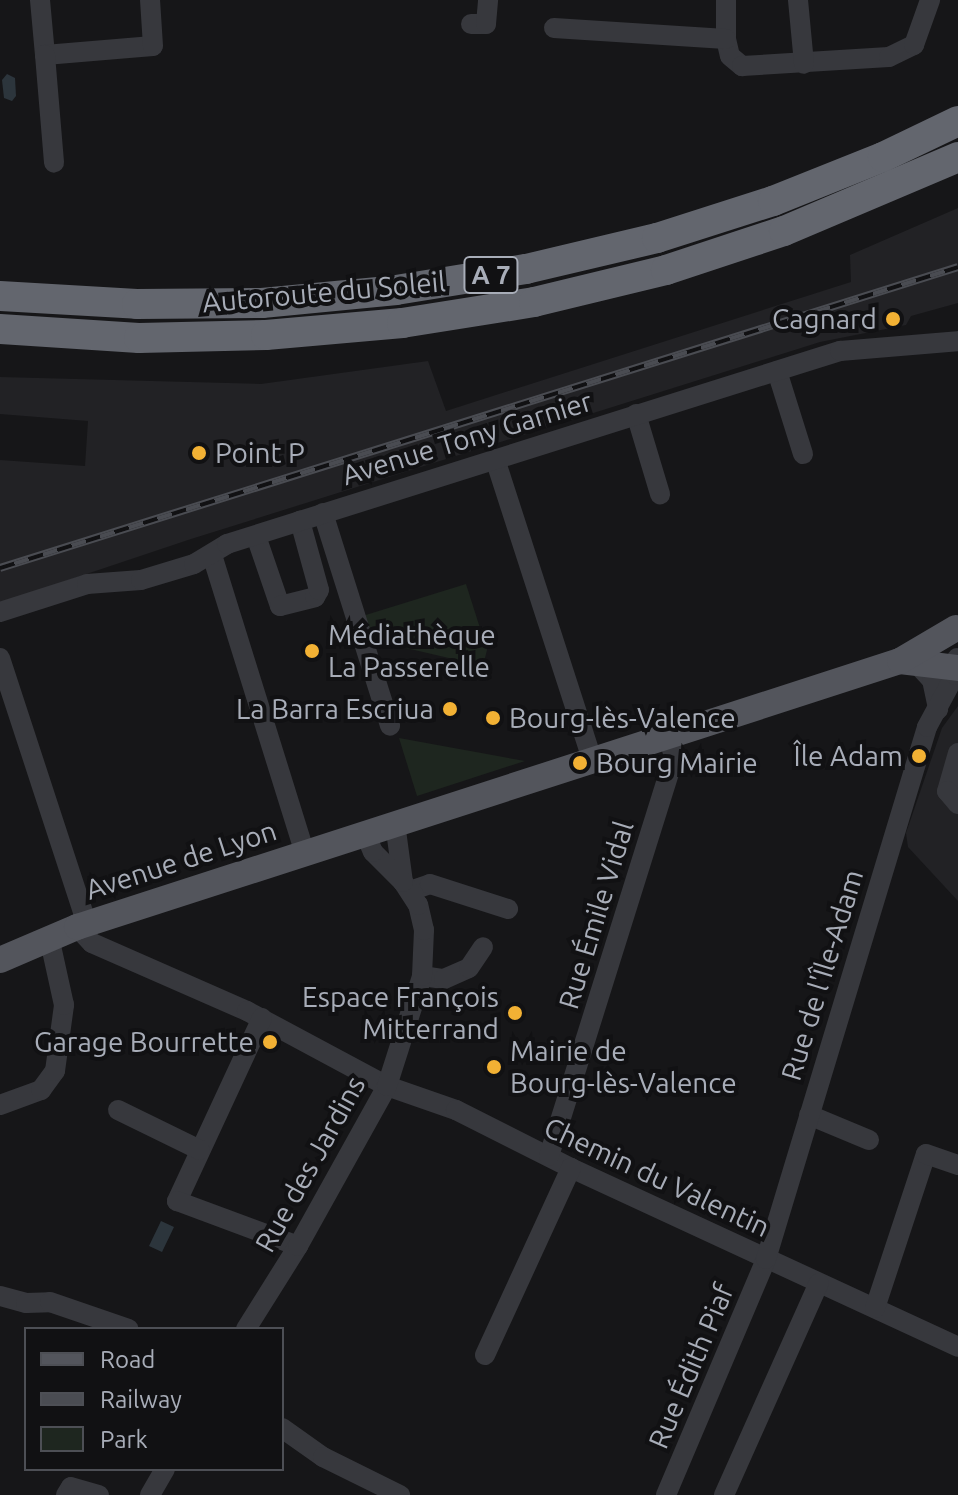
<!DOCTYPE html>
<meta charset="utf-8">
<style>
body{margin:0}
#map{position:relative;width:958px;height:1495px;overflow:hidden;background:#161618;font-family:Ubuntu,sans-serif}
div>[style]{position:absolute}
.built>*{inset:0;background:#222225}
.green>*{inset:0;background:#1e261f}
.water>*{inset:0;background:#2c353c}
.minor>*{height:20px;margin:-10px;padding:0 10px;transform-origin:10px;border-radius:10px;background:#37383d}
.major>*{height:26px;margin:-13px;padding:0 13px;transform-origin:13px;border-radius:13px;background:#53555c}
.highway>*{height:30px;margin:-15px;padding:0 15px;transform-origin:15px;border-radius:15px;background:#63666e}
.rail>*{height:8px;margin-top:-4px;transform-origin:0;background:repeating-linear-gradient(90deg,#111113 0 15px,#4a4c52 0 30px);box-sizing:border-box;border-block:2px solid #4a4c52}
.dots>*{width:22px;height:22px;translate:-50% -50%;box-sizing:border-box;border:4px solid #111113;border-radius:50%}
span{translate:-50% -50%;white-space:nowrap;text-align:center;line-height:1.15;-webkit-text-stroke:8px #111113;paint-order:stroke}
.shield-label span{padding:2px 6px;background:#111113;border:2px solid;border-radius:6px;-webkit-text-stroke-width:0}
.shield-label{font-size:26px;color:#a8adb8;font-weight:700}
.street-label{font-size:28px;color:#a8adb8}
.poi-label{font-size:28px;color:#a8adb8}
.right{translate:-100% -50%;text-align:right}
.left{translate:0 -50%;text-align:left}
.legend{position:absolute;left:24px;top:1327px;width:260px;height:144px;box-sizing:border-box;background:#111113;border:2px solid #4d4f55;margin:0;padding:10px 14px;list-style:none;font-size:24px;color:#a8adb8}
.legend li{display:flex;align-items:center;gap:16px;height:40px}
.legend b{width:40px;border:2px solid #4d4f55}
</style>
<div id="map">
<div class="built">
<i style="clip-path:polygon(958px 208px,958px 303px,911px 316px,906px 325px,820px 342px,191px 539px,0 603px,0 460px,85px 466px,88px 421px,0 414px,0 377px,261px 384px,428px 361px,446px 411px,851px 282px,850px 255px)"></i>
<i style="clip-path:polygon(958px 706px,958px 901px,908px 847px,906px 833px,942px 728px)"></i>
</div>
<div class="green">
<i style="clip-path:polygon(466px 584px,487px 650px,483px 666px,363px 638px,356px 618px)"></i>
<i style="clip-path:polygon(399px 738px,525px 761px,417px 796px)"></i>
</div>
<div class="water">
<i style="clip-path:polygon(7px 74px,15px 78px,16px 96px,12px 101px,4px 98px,2px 80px)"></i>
<i style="clip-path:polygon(161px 1221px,174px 1227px,162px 1252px,149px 1246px)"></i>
</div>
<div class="minor">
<i style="left:40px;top:0;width:55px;rotate:84.8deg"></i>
<i style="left:45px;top:55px;width:108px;rotate:-4.8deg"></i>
<i style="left:153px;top:46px;width:46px;rotate:-93.7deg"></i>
<i style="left:726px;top:0;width:39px;rotate:90deg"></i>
<i style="left:726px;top:39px;width:17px;rotate:77deg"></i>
<i style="left:730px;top:56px;width:16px;rotate:40deg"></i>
<i style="left:742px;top:66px;width:147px;rotate:-3.5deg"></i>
<i style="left:889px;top:57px;width:28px;rotate:-26deg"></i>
<i style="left:914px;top:45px;width:48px;rotate:-70.4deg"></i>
<i style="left:798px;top:0;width:64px;rotate:84.6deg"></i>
<i style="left:471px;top:24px;width:15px"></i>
<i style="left:486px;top:24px;width:24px;rotate:-85deg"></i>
<i style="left:554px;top:28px;width:172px;rotate:3.7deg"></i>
<i style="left:45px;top:55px;width:108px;rotate:85.2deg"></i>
<i style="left:777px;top:371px;width:87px;rotate:72.6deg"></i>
<i style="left:636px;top:414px;width:84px;rotate:73.3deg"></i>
<i style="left:495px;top:459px;width:315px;rotate:72.1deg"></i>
<i style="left:323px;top:513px;width:223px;rotate:72.5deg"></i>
<i style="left:256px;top:536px;width:74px;rotate:71.1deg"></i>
<i style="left:280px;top:606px;width:36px;rotate:-14deg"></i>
<i style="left:315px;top:597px;width:8px;rotate:-60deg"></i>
<i style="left:319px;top:590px;width:72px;rotate:-105.4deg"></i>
<i style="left:212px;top:555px;width:312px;rotate:72.7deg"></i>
<i style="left:0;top:612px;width:91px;rotate:-17.8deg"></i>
<i style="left:87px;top:584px;width:54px;rotate:-4.2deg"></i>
<i style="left:141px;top:580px;width:55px;rotate:-16.8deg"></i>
<i style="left:194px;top:564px;width:39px;rotate:-31deg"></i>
<i style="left:227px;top:544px;width:643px;rotate:-17.48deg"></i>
<i style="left:840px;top:351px;width:118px;rotate:-4.8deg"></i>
<i style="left:0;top:658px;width:280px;rotate:71.9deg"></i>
<i style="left:915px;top:662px;width:25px;rotate:47deg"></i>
<i style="left:932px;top:680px;width:30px;rotate:78deg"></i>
<i style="left:958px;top:753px;width:40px;rotate:106deg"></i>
<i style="left:947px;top:791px;width:17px;rotate:50deg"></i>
<i style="left:395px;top:823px;width:60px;rotate:82.3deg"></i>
<i style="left:410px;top:891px;width:21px;rotate:-19deg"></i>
<i style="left:430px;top:884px;width:82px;rotate:17.8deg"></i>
<i style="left:77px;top:927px;width:22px;rotate:47deg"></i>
<i style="left:92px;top:943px;width:169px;rotate:23.7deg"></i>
<i style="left:247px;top:1011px;width:159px;rotate:28.2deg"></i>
<i style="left:387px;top:1086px;width:73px;rotate:19.2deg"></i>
<i style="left:456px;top:1110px;width:129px;rotate:26.8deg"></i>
<i style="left:571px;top:1168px;width:426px;rotate:24.8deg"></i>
<i style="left:422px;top:976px;width:22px;rotate:8deg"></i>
<i style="left:444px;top:979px;width:27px;rotate:-24deg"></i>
<i style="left:469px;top:968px;width:25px;rotate:-56deg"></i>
<i style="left:262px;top:1018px;width:202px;rotate:114.9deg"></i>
<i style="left:177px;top:1201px;width:129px;rotate:20.4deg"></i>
<i style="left:0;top:1105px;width:44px;rotate:-20.1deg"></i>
<i style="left:41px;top:1090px;width:24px;rotate:-54deg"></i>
<i style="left:55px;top:1071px;width:67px;rotate:-82.2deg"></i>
<i style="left:64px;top:1005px;width:70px;rotate:-102.4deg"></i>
<i style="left:118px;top:1110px;width:91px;rotate:26deg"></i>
<i style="left:809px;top:1115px;width:65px;rotate:22.6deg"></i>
<i style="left:549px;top:1156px;width:418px;rotate:-72.6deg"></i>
<i style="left:674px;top:757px;width:23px;rotate:-105deg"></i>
<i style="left:0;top:1296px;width:27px;rotate:15deg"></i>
<i style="left:26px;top:1303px;width:24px;rotate:-2deg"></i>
<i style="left:50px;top:1302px;width:83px;rotate:18.9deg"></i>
<i style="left:875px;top:1308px;width:162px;rotate:-71.7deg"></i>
<i style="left:926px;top:1154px;width:34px;rotate:19deg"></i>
<i style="left:246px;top:1329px;width:98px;rotate:-57.9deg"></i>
<i style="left:298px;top:1246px;width:183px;rotate:-60.9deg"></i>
<i style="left:387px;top:1086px;width:115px;rotate:-72.3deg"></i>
<i style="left:422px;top:976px;width:46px;rotate:-87.5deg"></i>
<i style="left:424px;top:930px;width:26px;rotate:-103deg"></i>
<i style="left:418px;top:905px;width:27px;rotate:-123deg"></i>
<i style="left:403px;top:882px;width:42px;rotate:-135deg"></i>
<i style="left:373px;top:852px;width:21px;rotate:-113deg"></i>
<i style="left:485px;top:1355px;width:206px;rotate:-65.3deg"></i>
<i style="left:282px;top:1428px;width:50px;rotate:35.3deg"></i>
<i style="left:323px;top:1457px;width:86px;rotate:26.3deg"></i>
<i style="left:66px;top:1495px;width:9px;rotate:-58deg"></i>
<i style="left:71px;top:1487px;width:29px;rotate:16deg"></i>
<i style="left:150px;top:1495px;width:30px;rotate:-60deg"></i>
<i style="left:666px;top:1495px;width:256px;rotate:-67deg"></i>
<i style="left:766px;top:1259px;width:556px;rotate:-73.16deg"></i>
<i style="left:927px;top:727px;width:59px;rotate:-61.7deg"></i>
<i style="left:955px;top:675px;width:17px;rotate:-83deg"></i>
<i style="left:724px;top:1495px;width:232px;rotate:-65.9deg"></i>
</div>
<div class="major">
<i style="left:900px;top:661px;width:58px;rotate:6.9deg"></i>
<i style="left:0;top:960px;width:84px;rotate:-23.2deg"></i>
<i style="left:77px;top:927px;width:865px;rotate:-17.91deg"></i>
<i style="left:900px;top:661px;width:65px;rotate:-30.5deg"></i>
</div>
<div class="highway">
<i style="left:0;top:296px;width:137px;rotate:3.3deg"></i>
<i style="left:137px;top:304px;width:125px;rotate:-0.5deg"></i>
<i style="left:262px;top:303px;width:135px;rotate:-5.5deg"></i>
<i style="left:396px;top:290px;width:132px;rotate:-9.2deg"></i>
<i style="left:526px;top:269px;width:135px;rotate:-13.3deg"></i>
<i style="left:657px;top:238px;width:122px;rotate:-17.7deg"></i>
<i style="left:773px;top:201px;width:118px;rotate:-21.8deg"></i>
<i style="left:883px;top:157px;width:83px;rotate:-25.6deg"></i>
<i style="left:0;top:329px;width:139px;rotate:3.7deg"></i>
<i style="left:139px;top:338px;width:127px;rotate:-1.4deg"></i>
<i style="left:266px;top:335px;width:137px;rotate:-5deg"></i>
<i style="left:402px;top:323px;width:134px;rotate:-9deg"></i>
<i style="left:534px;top:302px;width:136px;rotate:-13.6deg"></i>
<i style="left:666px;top:270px;width:124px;rotate:-18.3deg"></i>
<i style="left:784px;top:231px;width:189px;rotate:-23deg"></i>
</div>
<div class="rail">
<i style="left:0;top:568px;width:1004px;rotate:-17.44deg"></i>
</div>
<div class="dots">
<i style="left:893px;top:319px;background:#f2b134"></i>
<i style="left:199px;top:453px;background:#f2b134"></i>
<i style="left:312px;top:651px;background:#f2b134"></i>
<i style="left:450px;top:709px;background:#f2b134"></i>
<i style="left:493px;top:718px;background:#f2b134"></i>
<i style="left:919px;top:756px;background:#f2b134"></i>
<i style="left:580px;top:763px;background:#f2b134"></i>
<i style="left:515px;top:1013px;background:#f2b134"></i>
<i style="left:270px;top:1042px;background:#f2b134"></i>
<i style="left:494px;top:1067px;background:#f2b134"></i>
</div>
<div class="shield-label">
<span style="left:491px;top:275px">A 7</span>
</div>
<div class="street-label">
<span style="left:324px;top:292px;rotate:-5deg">Autoroute du Soleil</span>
<span style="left:467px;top:438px;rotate:-17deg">Avenue Tony Garnier</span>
<span style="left:181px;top:860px;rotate:-18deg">Avenue de Lyon</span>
<span style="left:596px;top:915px;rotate:-73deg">Rue Émile Vidal</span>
<span style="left:822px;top:975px;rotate:-73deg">Rue de l'Île-Adam</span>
<span style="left:310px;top:1164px;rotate:-61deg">Rue des Jardins</span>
<span style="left:657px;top:1177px;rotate:25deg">Chemin du Valentin</span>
<span style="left:691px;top:1366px;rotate:-67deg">Rue Édith Piaf</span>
</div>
<div class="poi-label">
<span class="right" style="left:877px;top:319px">Cagnard</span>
<span class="left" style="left:215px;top:453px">Point P</span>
<span class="left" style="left:328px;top:651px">Médiathèque<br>La Passerelle</span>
<span class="right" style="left:434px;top:709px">La Barra Escriua</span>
<span class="left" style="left:509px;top:718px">Bourg-lès-Valence</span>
<span class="right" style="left:903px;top:756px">Île Adam</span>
<span class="left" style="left:596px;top:763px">Bourg Mairie</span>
<span class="right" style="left:499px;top:1013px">Espace François<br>Mitterrand</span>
<span class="right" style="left:254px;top:1042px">Garage Bourrette</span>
<span class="left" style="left:510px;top:1067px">Mairie de<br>Bourg-lès-Valence</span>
</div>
<ul class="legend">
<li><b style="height:10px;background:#53555c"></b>Road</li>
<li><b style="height:10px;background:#4a4c52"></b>Railway</li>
<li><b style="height:22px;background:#1e261f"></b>Park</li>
</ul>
</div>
